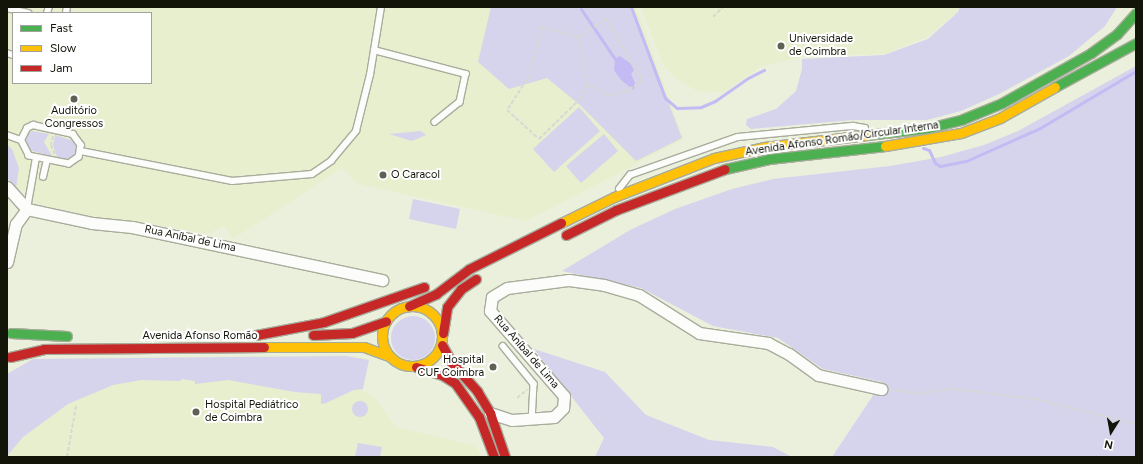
<!DOCTYPE html>
<meta charset="utf-8">
<style>
body{margin:0}
#map{position:relative;width:1143px;height:464px;overflow:hidden;background:#ebf0dc;font-family:Figtree,sans-serif}
div>[style]{position:absolute}
.built>*{inset:0;background:#e7efce}
.green>*{inset:0;background:#d6d3ec}
.round{border-radius:50%}
.water>*{inset:0;background:#c4baf4}
.stream>*{height:3px;margin:-1.5px;padding:0 1.5px;transform-origin:1.5px;border-radius:1.5px;background:#c4baf4}
.path>*{height:2px;margin-top:-1px;transform-origin:0;background:repeating-linear-gradient(90deg,#d7d8d2 0 4px,transparent 0 6px)}
.roads{filter:drop-shadow(1px 0 #a8ac9c) drop-shadow(-1px 0 #a8ac9c) drop-shadow(0 1px #a8ac9c) drop-shadow(0 -1px #a8ac9c)}
.lane>*{height:5.5px;margin:-2.75px;padding:0 2.75px;transform-origin:2.75px;border-radius:2.75px;background:#fcfdfa}
.street>*{height:11px;margin:-5.5px;padding:0 5.5px;transform-origin:5.5px;border-radius:5.5px;background:#fcfdfa}
.fast>*{height:9px;margin:-4.5px;padding:0 4.5px;transform-origin:4.5px;border-radius:4.5px;background:#4caf50}
.slow>*{height:9px;margin:-4.5px;padding:0 4.5px;transform-origin:4.5px;border-radius:4.5px;background:#ffc107}
.slow>.ring{margin:-4.5px;padding:0;box-sizing:content-box;background:none;border:9px solid #ffc107;border-radius:50%}
.jam>*{height:9px;margin:-4.5px;padding:0 4.5px;transform-origin:4.5px;border-radius:4.5px;background:#c62828}
.dots>*{width:11px;height:11px;translate:-50% -50%;box-sizing:border-box;border:2px solid #fff;border-radius:50%}
span{translate:-50% -50%;white-space:nowrap;text-align:center;line-height:1.15;-webkit-text-stroke:4px #fff;paint-order:stroke}
.poi-label{font-size:11px;color:#131509}
.left{translate:0 -50%;text-align:left}
.right{translate:-100% -50%;text-align:right}
.street-label{font-size:11px;color:#131509}
.frame{position:absolute;inset:0;border:8px solid #131509;pointer-events:none}
.legend{position:absolute;left:12px;top:12px;width:140px;height:72px;box-sizing:border-box;background:#fff;border:1px solid #a1a19d;margin:0;padding:5px 7px;list-style:none;font-size:12px;color:#131509}
.legend li{display:flex;align-items:center;gap:8px;height:20px}
.legend b{width:20px;border:1px solid #a1a19d}
.north{position:absolute;left:1091px;top:412px;width:40px;height:40px;-webkit-text-stroke:3px #fff;paint-order:stroke;rotate:191deg;font-size:11px;font-weight:700;line-height:16px;text-align:center;color:#131509}
.north::after{content:'';display:block;margin:auto;width:14px;height:18px;background:#131509;clip-path:polygon(50% 0,100% 100%,50% 72%,0 100%)}
</style>
<div id="map">
<div class="built">
<i style="clip-path:polygon(evenodd,7px 7px,636px 7px,684px 139px,526px 221px,363px 185px,356px 182px,342px 168px,233px 239px,224px 226px,207px 234px,136px 221px,95px 217px,37px 204px,33px 200px,34px 193px,16px 189px,7px 179px,7px 7px,13px 13px,151px 13px,151px 83px,13px 83px,13px 13px)"></i>
<i style="clip-path:polygon(641px 7px,959px 7px,957px 12px,927px 37px,884px 54px,806px 56px,760px 67px,724px 92px,697px 91px,676px 78px,664px 66px)"></i>
<i style="clip-path:polygon(346px 355px,369px 359px,362px 390px,374px 397px,396px 427px,476px 446px,481px 457px,7px 457px,7px 374px,33px 359px)"></i>
</div>
<div class="green">
<i style="clip-path:polygon(491px 7px,632px 7px,682px 138px,636px 161px,581px 106px,547px 78px,509px 89px,478px 62px)"></i>
<i style="clip-path:polygon(960px 7px,1117px 7px,1105px 26px,1069px 56px,999px 94px,961px 111px,927px 120px,853px 120px,751px 129px,746px 125px,747px 119px,776px 109px,796px 91px,802px 69px,802px 59px,884px 55px,928px 39px,958px 12px)"></i>
<i style="clip-path:polygon(1136px 66px,1136px 457px,832px 457px,882px 382px,823px 369px,778px 338px,713px 326px,641px 288px,562px 271px,630px 230px,675px 209px,732px 189px,773px 179px,890px 166px,941px 157px,984px 145px,1018px 131px)"></i>
<i style="clip-path:polygon(579px 107px,600px 131px,554px 172px,533px 149px)"></i>
<i style="clip-path:polygon(32px 131px,49px 134px,44px 142px,52px 156px,28px 150px,24px 141px,26px 135px)"></i>
<i style="clip-path:polygon(421px 131px,426px 135px,412px 141px,389px 134px)"></i>
<i style="clip-path:polygon(604px 134px,618px 151px,581px 183px,566px 166px)"></i>
<i style="clip-path:polygon(55px 135px,74px 141px,77px 148px,74px 155px,67px 159px,57px 157px,53px 145px)"></i>
<i style="clip-path:polygon(7px 145px,12px 149px,19px 168px,16px 188px,7px 178px)"></i>
<i style="clip-path:polygon(413px 199px,460px 209px,456px 229px,409px 219px)"></i>
<i class="round" style="left:391px;top:316px;width:44px;height:44px"></i>
<i style="clip-path:polygon(534px 349px,605px 372px,646px 415px,709px 440px,773px 447px,792px 457px,595px 457px,604px 438px)"></i>
<i style="clip-path:polygon(346px 356px,369px 360px,363px 389px,354px 390px,326px 403px,321px 404px,321px 394px,295px 392px,228px 380px,195px 384px,195px 381px,181px 379px,181px 381px,141px 380px,113px 385px,68px 404px,23px 437px,7px 456px,7px 374px,33px 359px)"></i>
<i class="round" style="left:352px;top:401px;width:16px;height:16px"></i>
<i style="clip-path:polygon(358px 443px,382px 447px,380px 457px,355px 457px)"></i>
</div>
<div class="water">
<i style="clip-path:polygon(620px 56px,630px 63px,634px 70px,631px 74px,635px 83px,634px 90px,621px 80px,614px 70px,615px 59px)"></i>
</div>
<div class="stream">
<i style="left:631px;top:7px;width:97px;rotate:69.5deg"></i>
<i style="left:665px;top:98px;width:16px;rotate:40deg"></i>
<i style="left:677px;top:108px;width:24px;rotate:-2deg"></i>
<i style="left:701px;top:107px;width:15px;rotate:-23deg"></i>
<i style="left:715px;top:101px;width:40px;rotate:-34.9deg"></i>
<i style="left:748px;top:78px;width:18px;rotate:-27deg"></i>
<i style="left:581px;top:9px;width:60px;rotate:55.8deg"></i>
<i style="left:923px;top:148px;width:6px;rotate:18deg"></i>
<i style="left:929px;top:150px;width:14px;rotate:65deg"></i>
<i style="left:935px;top:163px;width:6px;rotate:31deg"></i>
<i style="left:940px;top:166px;width:26px;rotate:-11deg"></i>
<i style="left:966px;top:161px;width:81px;rotate:-24deg"></i>
<i style="left:1040px;top:128px;width:112px;rotate:-30.7deg"></i>
</div>
<div class="path">
<i style="left:713px;top:17px;width:14px;rotate:-45deg"></i>
<i style="left:579px;top:37px;width:38px;rotate:-165deg"></i>
<i style="left:542px;top:27px;width:49px;rotate:104deg"></i>
<i style="left:530px;top:75px;width:42px;rotate:123.3deg"></i>
<i style="left:507px;top:110px;width:43px;rotate:42.2deg"></i>
<i style="left:539px;top:139px;width:57px;rotate:-44.3deg"></i>
<i style="left:580px;top:99px;width:17px;rotate:-65deg"></i>
<i style="left:587px;top:84px;width:48px;rotate:-99.7deg"></i>
<i style="left:579px;top:37px;width:33px;rotate:-35deg"></i>
<i style="left:606px;top:18px;width:72px;rotate:59.9deg"></i>
<i style="left:642px;top:80px;width:19px;rotate:144deg"></i>
<i style="left:627px;top:91px;width:19px;rotate:164deg"></i>
<i style="left:609px;top:96px;width:25px;rotate:-151deg"></i>
<i style="left:53px;top:136px;width:9px;rotate:103deg"></i>
<i style="left:51px;top:145px;width:11px;rotate:68deg"></i>
<i style="left:890px;top:390px;width:30px;rotate:6deg"></i>
<i style="left:920px;top:393px;width:35px;rotate:-7deg"></i>
<i style="left:955px;top:389px;width:81px;rotate:7.1deg"></i>
<i style="left:1035px;top:399px;width:104px;rotate:13.9deg"></i>
<i style="left:517px;top:398px;width:13px;rotate:-39deg"></i>
<i style="left:67px;top:457px;width:52px;rotate:-80deg"></i>
</div>
<div class="roads">
<div class="lane">
<i style="left:7px;top:8px;width:22px;rotate:13deg"></i>
<i style="left:47px;top:13px;width:6px;rotate:-72deg"></i>
<i style="left:66px;top:13px;width:6px;rotate:-81deg"></i>
<i style="left:374px;top:50px;width:95px;rotate:14.6deg"></i>
<i style="left:466px;top:74px;width:29px;rotate:102deg"></i>
<i style="left:460px;top:102px;width:32px;rotate:141deg"></i>
<i style="left:7px;top:53px;width:6px;rotate:18deg"></i>
<i style="left:33px;top:125px;width:41px;rotate:12.7deg"></i>
<i style="left:73px;top:134px;width:14px;rotate:54deg"></i>
<i style="left:81px;top:145px;width:12px;rotate:99deg"></i>
<i style="left:79px;top:157px;width:12px;rotate:145deg"></i>
<i style="left:69px;top:164px;width:41px;rotate:-168.7deg"></i>
<i style="left:29px;top:156px;width:18px;rotate:-117deg"></i>
<i style="left:21px;top:140px;width:13px;rotate:-63deg"></i>
<i style="left:27px;top:128px;width:7px;rotate:-27deg"></i>
<i style="left:7px;top:135px;width:15px;rotate:20deg"></i>
<i style="left:81px;top:151px;width:154px;rotate:11.2deg"></i>
<i style="left:232px;top:181px;width:80px;rotate:-5deg"></i>
<i style="left:312px;top:174px;width:23px;rotate:-34deg"></i>
<i style="left:331px;top:161px;width:39px;rotate:-50deg"></i>
<i style="left:356px;top:131px;width:58px;rotate:-76deg"></i>
<i style="left:370px;top:75px;width:69px;rotate:-80.8deg"></i>
<i style="left:43px;top:177px;width:17px;rotate:-77deg"></i>
<i style="left:619px;top:189px;width:18px;rotate:-52deg"></i>
<i style="left:630px;top:175px;width:114px;rotate:-19.4deg"></i>
<i style="left:738px;top:137px;width:116px;rotate:-5.5deg"></i>
<i style="left:853px;top:126px;width:12px;rotate:9deg"></i>
<i style="left:27px;top:209px;width:52px;rotate:-80deg"></i>
<i style="left:503px;top:346px;width:49px;rotate:50.8deg"></i>
<i style="left:534px;top:384px;width:33px;rotate:93deg"></i>
</div>
<div class="street">
<i style="left:7px;top:187px;width:30px;rotate:48deg"></i>
<i style="left:27px;top:209px;width:66px;rotate:12.2deg"></i>
<i style="left:92px;top:223px;width:40px;rotate:5.7deg"></i>
<i style="left:132px;top:227px;width:256px;rotate:12deg"></i>
<i style="left:7px;top:262px;width:39px;rotate:-77deg"></i>
<i style="left:16px;top:224px;width:19px;rotate:-54deg"></i>
<i style="left:490px;top:413px;width:23px;rotate:18deg"></i>
<i style="left:512px;top:420px;width:42px;rotate:-4.1deg"></i>
<i style="left:554px;top:417px;width:13px;rotate:-45deg"></i>
<i style="left:563px;top:408px;width:12px;rotate:-85deg"></i>
<i style="left:564px;top:396px;width:113px;rotate:-131deg"></i>
<i style="left:490px;top:311px;width:14px;rotate:-82deg"></i>
<i style="left:492px;top:297px;width:17px;rotate:-31deg"></i>
<i style="left:507px;top:288px;width:63px;rotate:-7.4deg"></i>
<i style="left:569px;top:280px;width:35px;rotate:8deg"></i>
<i style="left:604px;top:285px;width:36px;rotate:16deg"></i>
<i style="left:639px;top:295px;width:71px;rotate:32.3deg"></i>
<i style="left:699px;top:333px;width:70px;rotate:8.2deg"></i>
<i style="left:768px;top:343px;width:24px;rotate:28deg"></i>
<i style="left:789px;top:354px;width:36px;rotate:36deg"></i>
<i style="left:818px;top:375px;width:65px;rotate:12.5deg"></i>
</div>
<div class="fast">
<i style="left:1055px;top:87px;width:92px;rotate:-28.5deg"></i>
<i style="left:867px;top:135px;width:61px;rotate:-6.5deg"></i>
<i style="left:928px;top:128px;width:36px;rotate:-14deg"></i>
<i style="left:963px;top:119px;width:42px;rotate:-22.3deg"></i>
<i style="left:1002px;top:103px;width:102px;rotate:-29.3deg"></i>
<i style="left:1091px;top:53px;width:32px;rotate:-36deg"></i>
<i style="left:1117px;top:34px;width:28px;rotate:-48deg"></i>
<i style="left:725px;top:169px;width:45px;rotate:-12.8deg"></i>
<i style="left:769px;top:159px;width:117px;rotate:-6.4deg"></i>
<i style="left:11px;top:333px;width:56px;rotate:3.1deg"></i>
</div>
<div class="slow">
<i style="left:885px;top:146px;width:77px;rotate:-9.7deg"></i>
<i style="left:961px;top:133px;width:42px;rotate:-21deg"></i>
<i style="left:1000px;top:118px;width:63px;rotate:-29.4deg"></i>
<i style="left:561px;top:223px;width:59px;rotate:-26.1deg"></i>
<i style="left:614px;top:197px;width:107px;rotate:-21.3deg"></i>
<i style="left:714px;top:158px;width:51px;rotate:-12.4deg"></i>
<i style="left:764px;top:147px;width:104px;rotate:-6.6deg"></i>
<i class="ring" style="left:382px;top:306px;width:51px;height:51px"></i>
<i style="left:264px;top:347px;width:100px"></i>
<i style="left:364px;top:347px;width:27px;rotate:20deg"></i>
</div>
<div class="jam">
<i style="left:566px;top:235px;width:56px;rotate:-26.6deg"></i>
<i style="left:616px;top:210px;width:116px;rotate:-20.6deg"></i>
<i style="left:409px;top:306px;width:30px;rotate:-24deg"></i>
<i style="left:436px;top:294px;width:41px;rotate:-37.1deg"></i>
<i style="left:469px;top:269px;width:103px;rotate:-26.6deg"></i>
<i style="left:443px;top:333px;width:26px;rotate:-81deg"></i>
<i style="left:447px;top:307px;width:23px;rotate:-52deg"></i>
<i style="left:461px;top:289px;width:18px;rotate:-34deg"></i>
<i style="left:256px;top:335px;width:69px;rotate:-10.8deg"></i>
<i style="left:324px;top:322px;width:106px;rotate:-19.3deg"></i>
<i style="left:313px;top:335px;width:39px;rotate:-3deg"></i>
<i style="left:352px;top:333px;width:36px;rotate:-19deg"></i>
<i style="left:442px;top:345px;width:21px;rotate:61deg"></i>
<i style="left:452px;top:363px;width:38px;rotate:48deg"></i>
<i style="left:477px;top:391px;width:26px;rotate:59deg"></i>
<i style="left:490px;top:413px;width:46px;rotate:71.2deg"></i>
<i style="left:10px;top:357px;width:35px;rotate:-13deg"></i>
<i style="left:44px;top:349px;width:220px;rotate:-0.5deg"></i>
<i style="left:416px;top:367px;width:27px;rotate:17deg"></i>
<i style="left:442px;top:375px;width:15px;rotate:32deg"></i>
<i style="left:455px;top:383px;width:42px;rotate:54.8deg"></i>
<i style="left:479px;top:417px;width:43px;rotate:69.4deg"></i>
</div>
</div>
<div class="dots">
<i style="left:781px;top:46px;background:#5f6253"></i>
<i style="left:74px;top:99px;background:#5f6253"></i>
<i style="left:383px;top:175px;background:#5f6253"></i>
<i style="left:493px;top:367px;background:#5f6253"></i>
<i style="left:196px;top:412px;background:#5f6253"></i>
</div>
<div class="poi-label">
<span class="left" style="left:789px;top:46px">Universidade<br>de Coimbra</span>
<span style="left:74px;top:118px">Auditório<br>Congressos</span>
<span class="left" style="left:391px;top:175px">O Caracol</span>
<span class="right" style="left:484px;top:367px">Hospital<br>CUF Coimbra</span>
<span class="left" style="left:205px;top:412px">Hospital Pediátrico<br>de Coimbra</span>
</div>
<div class="street-label">
<span style="left:842px;top:139px;rotate:-8deg">Avenida Afonso Romão/Circular Interna</span>
<span style="left:190px;top:239px;rotate:12deg">Rua Aníbal de Lima</span>
<span style="left:200px;top:336px">Avenida Afonso Romão</span>
<span style="left:526px;top:352px;rotate:49deg">Rua Aníbal de Lima</span>
</div>
<div class="frame"></div>
<ul class="legend">
<li><b style="height:5px;background:#4caf50"></b>Fast</li>
<li><b style="height:5px;background:#ffc107"></b>Slow</li>
<li><b style="height:5px;background:#c62828"></b>Jam</li>
</ul>
<div class="north">N</div>
</div>
